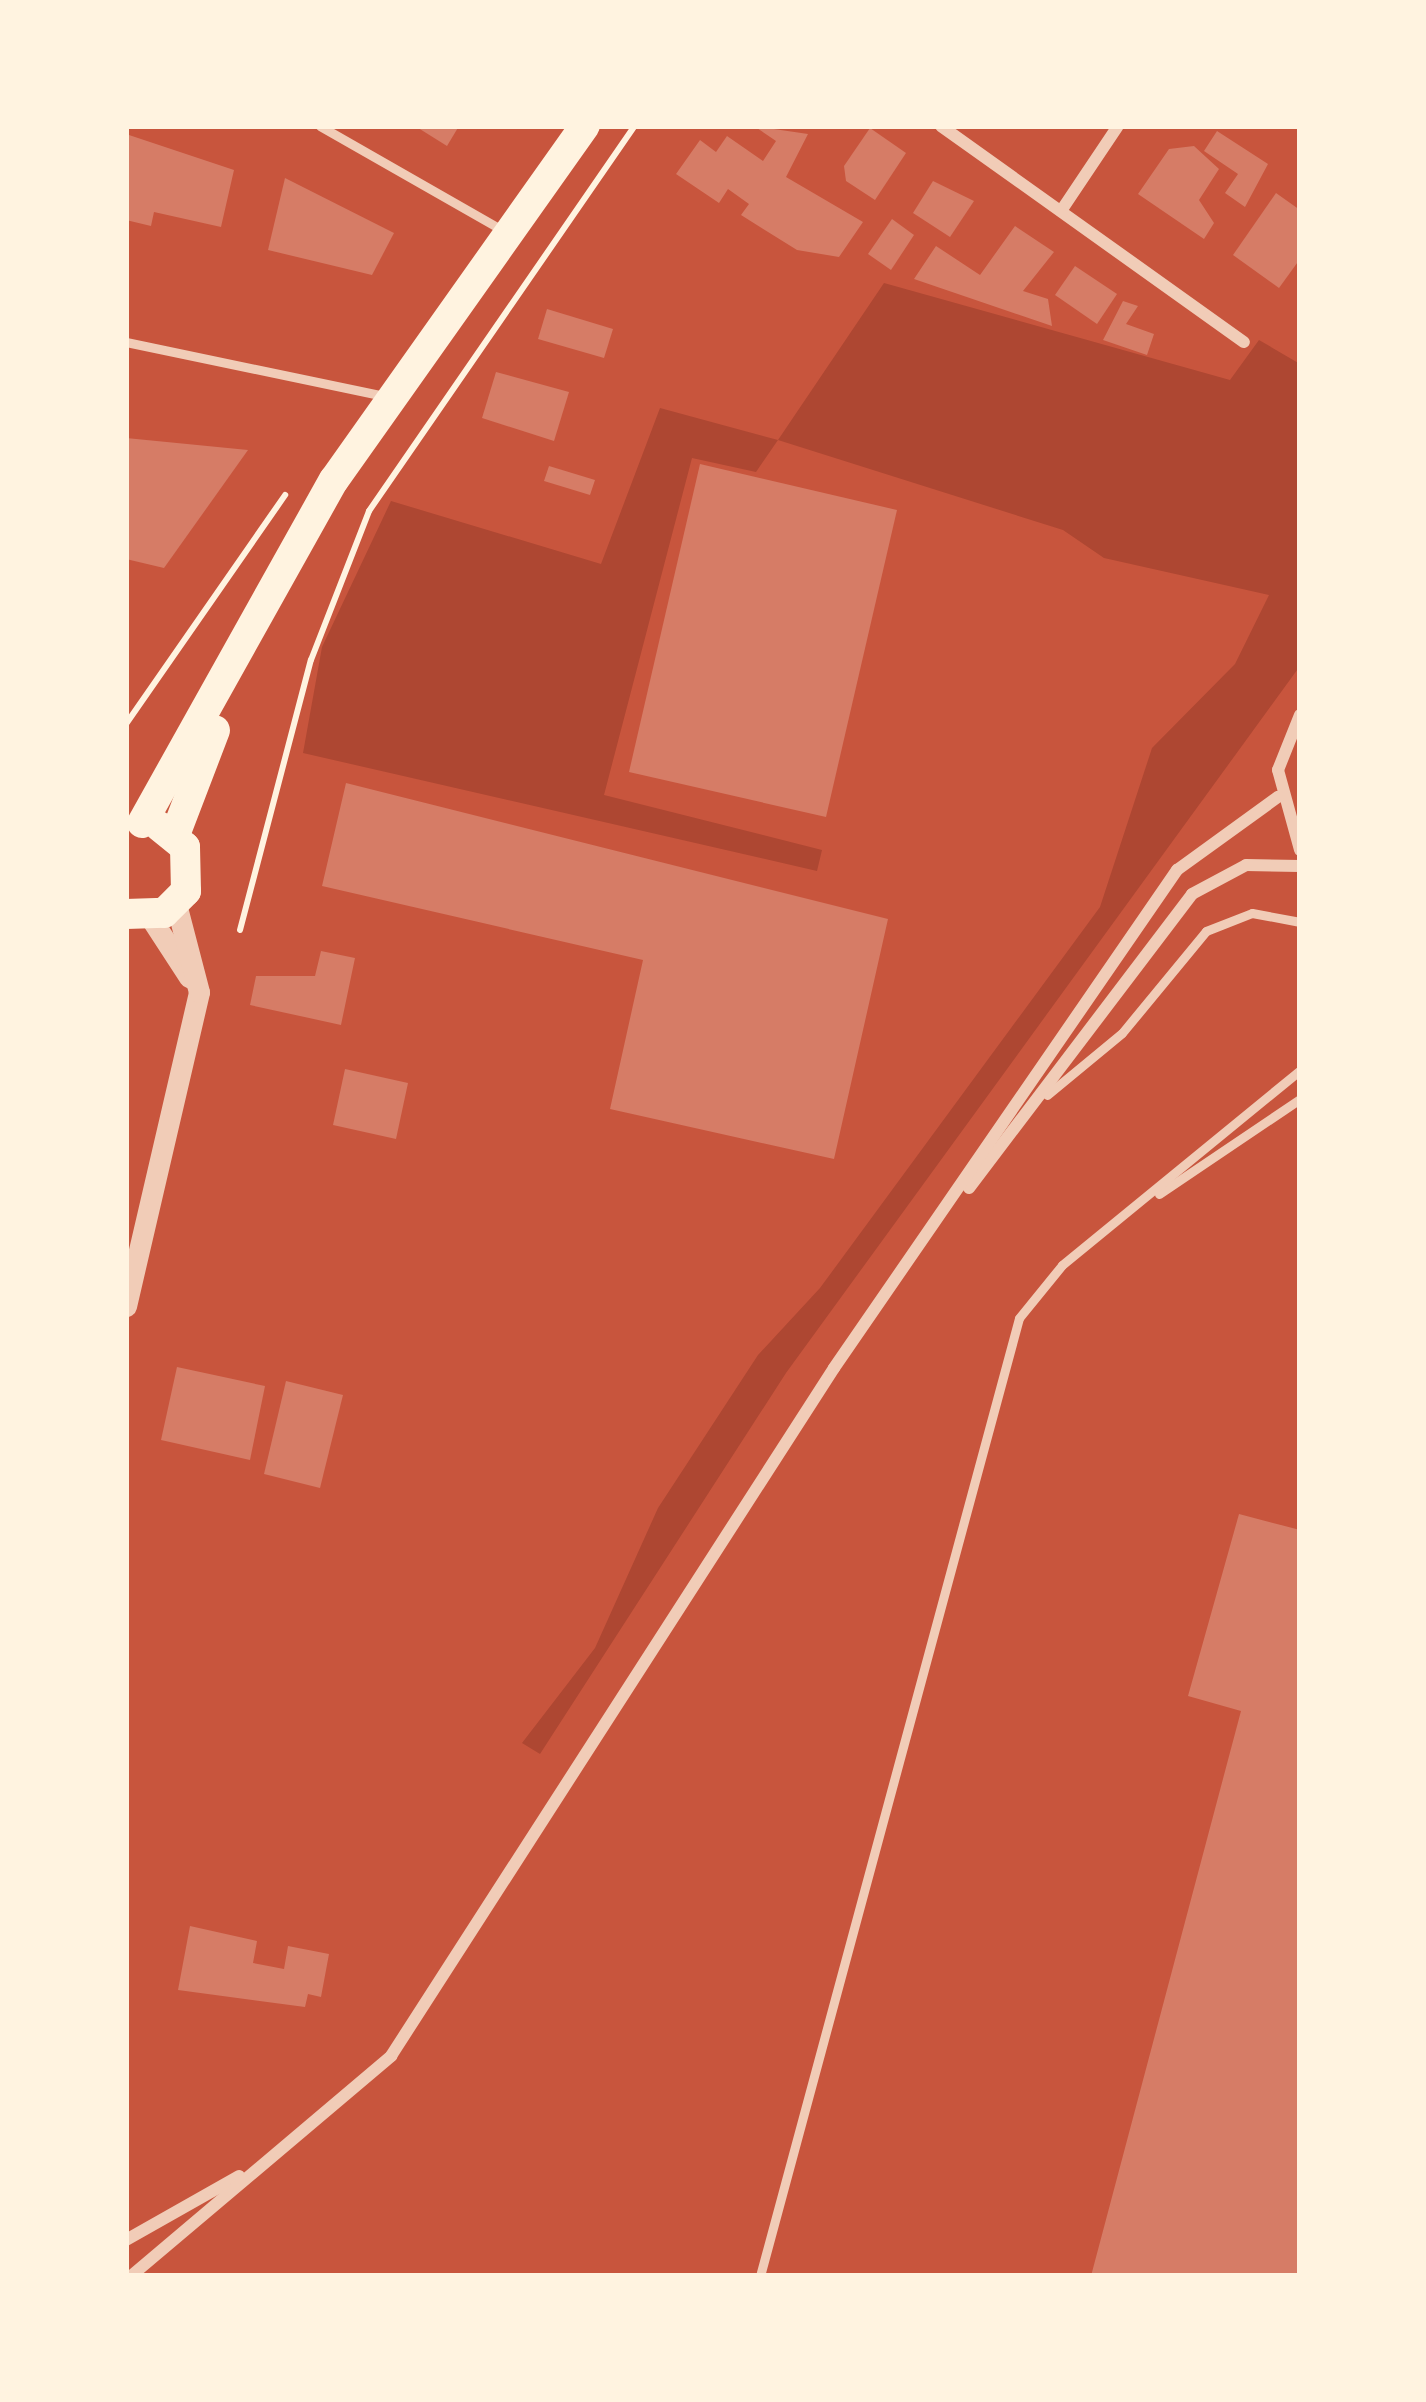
<!DOCTYPE html>
<style>
body{margin:0}
#map{position:relative;width:1426px;height:2402px;overflow:hidden;background:#c8553d;font-family:Bitter,serif}
div>[style]{position:absolute}
.green>*{inset:0;background:#ae4732}
.building>*{inset:0;background:#d67c66}
.path>*{height:6px;margin:-3px;padding:0 3px;transform-origin:3px;border-radius:3px;background:#fff3e0}
.service>*{height:9px;margin:-4.5px;padding:0 4.5px;transform-origin:4.5px;border-radius:4.5px;background:#f1ccb7}
.minor>*{height:12px;margin:-6px;padding:0 6px;transform-origin:6px;border-radius:6px;background:#f1ccb7}
.tertiary>*{height:21px;margin:-10.5px;padding:0 10.5px;transform-origin:10.5px;border-radius:10.5px;background:#f1ccb7}
.primary>*{height:30px;margin:-15px;padding:0 15px;transform-origin:15px;border-radius:15px;background:#fff3e0}
span{translate:-50% -50%;white-space:nowrap;text-align:center;line-height:1.15;-webkit-text-stroke:9px #fff3e0;paint-order:stroke}
.frame{position:absolute;inset:0;border:129px solid #fff3e0;pointer-events:none}
</style>
<div id="map">
<div class="green">
<i style="clip-path:polygon(884px 283px,1230px 380px,1259px 340px,1300px 364px,1300px 666px,786px 1373px,540px 1754px,522px 1743px,595px 1648px,658px 1508px,758px 1355px,820px 1288px,1100px 907px,1152px 748px,1235px 664px,1269px 595px,1104px 558px,1063px 530px,778px 440px,756px 472px,692px 458px,604px 795px,822px 850px,817px 871px,303px 753px,322px 647px,391px 501px,601px 564px,660px 408px,778px 440px)"></i>
</div>
<div class="building">
<i style="clip-path:polygon(415px 126px,459px 126px,447px 146px)"></i>
<i style="clip-path:polygon(754px 126px,808px 134px,786px 177px,863px 222px,839px 257px,797px 250px,741px 215px,749px 204px,728px 189px,719px 203px,676px 174px,700px 140px,716px 152px,727px 136px,763px 161px,776px 141px)"></i>
<i style="clip-path:polygon(870px 128px,906px 153px,875px 200px,846px 181px,844px 166px)"></i>
<i style="clip-path:polygon(1217px 131px,1268px 164px,1245px 207px,1225px 193px,1238px 174px,1204px 151px)"></i>
<i style="clip-path:polygon(126px 134px,234px 170px,221px 227px,154px 212px,151px 226px,126px 220px)"></i>
<i style="clip-path:polygon(1194px 146px,1219px 169px,1199px 200px,1214px 223px,1204px 239px,1138px 194px,1169px 149px)"></i>
<i style="clip-path:polygon(285px 178px,394px 233px,372px 275px,268px 250px)"></i>
<i style="clip-path:polygon(933px 181px,974px 201px,950px 237px,913px 213px)"></i>
<i style="clip-path:polygon(1276px 193px,1300px 210px,1300px 259px,1279px 288px,1233px 255px)"></i>
<i style="clip-path:polygon(892px 219px,914px 235px,891px 270px,868px 254px)"></i>
<i style="clip-path:polygon(1015px 226px,1054px 252px,1023px 291px,1048px 299px,1052px 326px,914px 279px,936px 246px,980px 275px)"></i>
<i style="clip-path:polygon(1075px 266px,1117px 294px,1097px 324px,1055px 295px)"></i>
<i style="clip-path:polygon(1123px 301px,1138px 306px,1126px 324px,1154px 334px,1147px 355px,1103px 340px)"></i>
<i style="clip-path:polygon(547px 309px,613px 329px,604px 358px,538px 339px)"></i>
<i style="clip-path:polygon(496px 372px,569px 392px,554px 441px,482px 418px)"></i>
<i style="clip-path:polygon(126px 438px,248px 450px,164px 568px,126px 559px)"></i>
<i style="clip-path:polygon(700px 464px,897px 510px,826px 817px,629px 772px)"></i>
<i style="clip-path:polygon(549px 466px,595px 480px,590px 495px,544px 481px)"></i>
<i style="clip-path:polygon(346px 783px,888px 919px,834px 1159px,610px 1109px,643px 960px,322px 886px)"></i>
<i style="clip-path:polygon(321px 951px,355px 958px,341px 1025px,250px 1005px,256px 976px,315px 976px)"></i>
<i style="clip-path:polygon(345px 1069px,408px 1083px,396px 1139px,333px 1125px)"></i>
<i style="clip-path:polygon(177px 1367px,265px 1386px,250px 1460px,161px 1440px)"></i>
<i style="clip-path:polygon(286px 1381px,343px 1395px,320px 1488px,264px 1474px)"></i>
<i style="clip-path:polygon(1239px 1514px,1300px 1530px,1300px 2276px,1091px 2276px,1241px 1711px,1188px 1696px)"></i>
<i style="clip-path:polygon(190px 1926px,257px 1941px,253px 1963px,284px 1969px,288px 1946px,329px 1954px,321px 1997px,308px 1994px,305px 2007px,178px 1990px)"></i>
</div>
<div class="path">
<i style="left:126px;top:724px;width:279px;rotate:-55.2deg"></i>
<i style="left:240px;top:930px;width:279px;rotate:-75.3deg"></i>
<i style="left:311px;top:660px;width:160px;rotate:-68.7deg"></i>
<i style="left:369px;top:511px;width:468px;rotate:-55.4deg"></i>
</div>
<div class="service">
<i style="left:320px;top:126px;width:210px;rotate:29.7deg"></i>
<i style="left:126px;top:342px;width:264px;rotate:11.8deg"></i>
<i style="left:1047px;top:1095px;width:97px;rotate:-39.6deg"></i>
<i style="left:1122px;top:1033px;width:132px;rotate:-50.5deg"></i>
<i style="left:1206px;top:931px;width:49px;rotate:-21.4deg"></i>
<i style="left:1252px;top:913px;width:49px;rotate:10.6deg"></i>
<i style="left:1159px;top:1194px;width:170px;rotate:-34deg"></i>
<i style="left:760px;top:2276px;width:992px;rotate:-74.87deg"></i>
<i style="left:1019px;top:1318px;width:68px;rotate:-50.9deg"></i>
<i style="left:1062px;top:1265px;width:308px;rotate:-39.3deg"></i>
</div>
<div class="minor">
<i style="left:941px;top:126px;width:372px;rotate:35.5deg"></i>
<i style="left:1061px;top:211px;width:102px;rotate:-56.2deg"></i>
<i style="left:1300px;top:715px;width:59px;rotate:111.8deg"></i>
<i style="left:1278px;top:770px;width:83px;rotate:74.6deg"></i>
<i style="left:969px;top:1188px;width:369px;rotate:-52.8deg"></i>
<i style="left:1192px;top:894px;width:61px;rotate:-28.2deg"></i>
<i style="left:1246px;top:865px;width:54px;rotate:1.1deg"></i>
<i style="left:126px;top:2240px;width:130px;rotate:-29.5deg"></i>
<i style="left:131px;top:2276px;width:341px;rotate:-40.2deg"></i>
<i style="left:391px;top:2056px;width:818px;rotate:-57.22deg"></i>
<i style="left:834px;top:1368px;width:605px;rotate:-55.44deg"></i>
<i style="left:1177px;top:870px;width:125px;rotate:-35.9deg"></i>
</div>
<div class="tertiary">
<i style="left:150px;top:917px;width:72px;rotate:57deg"></i>
<i style="left:126px;top:1306px;width:322px;rotate:-76.9deg"></i>
<i style="left:199px;top:992px;width:91px;rotate:-104.6deg"></i>
</div>
<div class="primary">
<i style="left:142px;top:823px;width:393px;rotate:-60.8deg"></i>
<i style="left:334px;top:480px;width:434px;rotate:-54.7deg"></i>
<i style="left:175px;top:835px;width:112px;rotate:-69.1deg"></i>
<i style="left:126px;top:914px;width:38px;rotate:-2deg"></i>
<i style="left:164px;top:913px;width:31px;rotate:-45deg"></i>
<i style="left:186px;top:891px;width:44px;rotate:-91.3deg"></i>
<i style="left:185px;top:847px;width:33px;rotate:-141deg"></i>
</div>
<div class="frame"></div>
</div>
